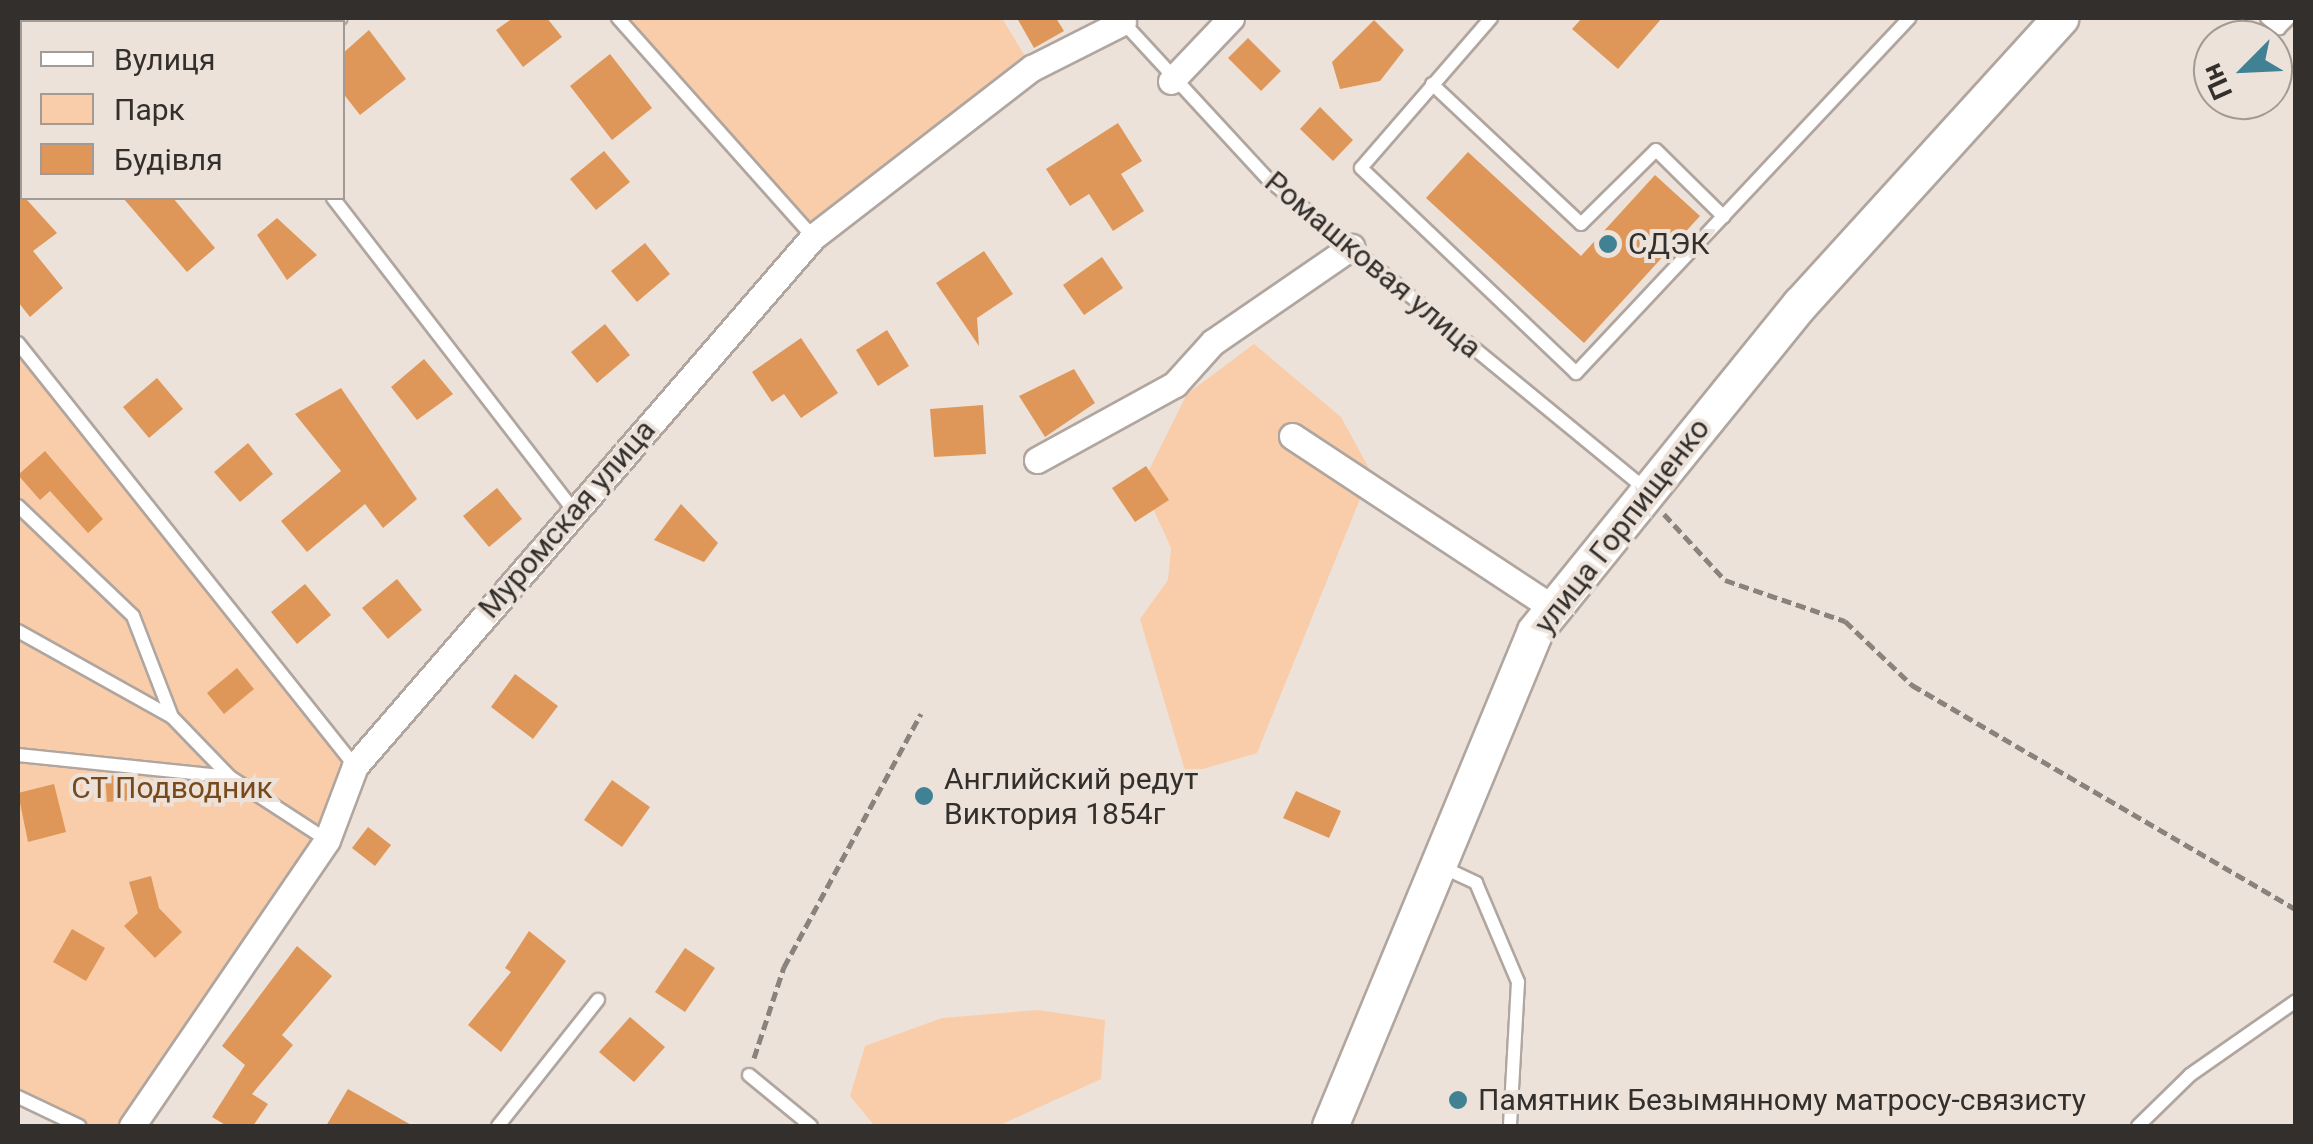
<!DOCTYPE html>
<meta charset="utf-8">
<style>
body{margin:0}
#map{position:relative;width:2313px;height:1144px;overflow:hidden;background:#ece2da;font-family:Roboto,sans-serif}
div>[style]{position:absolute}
.green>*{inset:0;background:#f9cda9}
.building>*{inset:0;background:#de9758}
.path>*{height:5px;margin-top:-2.5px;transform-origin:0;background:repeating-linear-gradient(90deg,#89827d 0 10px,transparent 0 15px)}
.roads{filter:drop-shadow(2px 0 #b0a69f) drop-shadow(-2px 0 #b0a69f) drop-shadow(0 2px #b0a69f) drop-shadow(0 -2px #b0a69f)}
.service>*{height:12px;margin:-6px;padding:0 6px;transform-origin:6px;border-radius:6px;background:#fff}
.minor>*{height:25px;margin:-12.5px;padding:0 12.5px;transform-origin:12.5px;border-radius:12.5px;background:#fff}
.secondary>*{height:35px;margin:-17.5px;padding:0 17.5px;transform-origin:17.5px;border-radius:17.5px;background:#fff}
.dots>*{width:28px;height:28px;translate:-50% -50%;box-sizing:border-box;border:5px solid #ece2da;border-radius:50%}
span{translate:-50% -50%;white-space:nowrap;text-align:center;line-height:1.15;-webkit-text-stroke:8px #ece2da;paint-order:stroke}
.poi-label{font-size:30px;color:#332f2c}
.left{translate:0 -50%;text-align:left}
.street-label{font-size:30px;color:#332f2c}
.park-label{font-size:30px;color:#78491b}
.frame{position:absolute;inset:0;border:20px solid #332f2c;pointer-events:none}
.legend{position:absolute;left:20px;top:20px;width:325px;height:180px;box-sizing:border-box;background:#ece2da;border:2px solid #a29a94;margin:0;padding:12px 18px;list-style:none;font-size:30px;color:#332f2c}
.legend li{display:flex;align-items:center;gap:20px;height:50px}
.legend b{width:50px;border:2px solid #a29a94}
.north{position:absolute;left:2193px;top:20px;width:100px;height:100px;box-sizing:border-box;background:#ece2da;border:2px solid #a29a94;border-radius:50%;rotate:246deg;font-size:28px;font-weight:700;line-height:40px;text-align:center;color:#332f2c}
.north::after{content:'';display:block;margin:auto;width:35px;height:45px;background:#408294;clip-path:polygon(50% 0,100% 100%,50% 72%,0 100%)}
</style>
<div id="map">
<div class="green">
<i style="clip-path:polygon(618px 18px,1002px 18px,1032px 68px,813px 237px)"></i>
<i style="clip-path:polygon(18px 343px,355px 766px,317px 855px,132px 1126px,79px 1126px,18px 1097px)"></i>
<i style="clip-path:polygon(1254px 344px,1341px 417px,1371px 472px,1257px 753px,1186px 774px,1140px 619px,1168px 580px,1171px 548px,1142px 484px,1187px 394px)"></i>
<i style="clip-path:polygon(1038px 1010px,1105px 1020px,1101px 1079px,998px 1126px,873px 1124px,850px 1096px,865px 1046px,942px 1018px)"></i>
</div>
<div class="building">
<i style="clip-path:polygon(513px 18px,547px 18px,562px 37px,523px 67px,496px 30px)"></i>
<i style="clip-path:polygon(1017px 18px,1056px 18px,1064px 31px,1034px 48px)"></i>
<i style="clip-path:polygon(1582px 18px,1662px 18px,1618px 69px,1572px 29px)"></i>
<i style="clip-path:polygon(1374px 20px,1404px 50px,1380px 81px,1340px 89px,1332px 62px)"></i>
<i style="clip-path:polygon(369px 30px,406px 79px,360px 115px,342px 92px,342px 54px)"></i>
<i style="clip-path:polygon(1248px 38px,1281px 71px,1261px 91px,1228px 58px)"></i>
<i style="clip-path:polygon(610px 54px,652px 108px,612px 140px,570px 86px)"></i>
<i style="clip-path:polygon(1320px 107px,1353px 140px,1333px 161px,1300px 129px)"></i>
<i style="clip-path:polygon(1118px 123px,1142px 161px,1121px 174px,1144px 211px,1113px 231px,1089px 194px,1070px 206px,1046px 169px)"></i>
<i style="clip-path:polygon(604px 151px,630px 182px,596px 210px,570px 179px)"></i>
<i style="clip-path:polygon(1468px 152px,1581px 256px,1655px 175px,1700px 216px,1584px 343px,1426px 198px)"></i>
<i style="clip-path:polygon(18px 190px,57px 233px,33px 251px,63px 288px,30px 317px,18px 302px)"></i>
<i style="clip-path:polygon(123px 198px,173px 198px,215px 248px,187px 272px)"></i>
<i style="clip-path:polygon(277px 218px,317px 255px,287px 280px,257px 235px)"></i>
<i style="clip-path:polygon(645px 243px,670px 274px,637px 302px,611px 271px)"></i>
<i style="clip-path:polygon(984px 251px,1013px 294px,977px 318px,979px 346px,936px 283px)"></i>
<i style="clip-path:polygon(1102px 257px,1123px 288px,1084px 315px,1063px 285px)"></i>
<i style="clip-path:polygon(605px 324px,630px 355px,597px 383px,571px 352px)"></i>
<i style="clip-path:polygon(887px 330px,909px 366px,878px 386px,856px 350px)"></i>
<i style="clip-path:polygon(801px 338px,838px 393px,801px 418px,784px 394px,772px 402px,752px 372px)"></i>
<i style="clip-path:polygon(424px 359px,453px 394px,417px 420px,391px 387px)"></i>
<i style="clip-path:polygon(1074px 369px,1095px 403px,1045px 437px,1019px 396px)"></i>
<i style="clip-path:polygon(157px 378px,183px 409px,149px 438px,123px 407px)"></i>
<i style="clip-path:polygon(341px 388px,417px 499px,383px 528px,365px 504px,307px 552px,281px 521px,341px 471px,295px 414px)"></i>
<i style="clip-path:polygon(983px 405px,986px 454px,934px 457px,930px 409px)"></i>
<i style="clip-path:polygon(248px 443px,273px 474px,240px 502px,214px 472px)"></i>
<i style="clip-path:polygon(45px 451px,103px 519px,88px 533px,50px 491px,40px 500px,18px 475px)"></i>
<i style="clip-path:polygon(1146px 466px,1169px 500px,1135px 522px,1112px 488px)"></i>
<i style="clip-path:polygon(497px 488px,522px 519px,489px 547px,463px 516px)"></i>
<i style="clip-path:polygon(681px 504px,718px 543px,704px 562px,654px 540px)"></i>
<i style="clip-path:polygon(397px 579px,422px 610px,388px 639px,362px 608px)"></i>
<i style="clip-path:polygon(305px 584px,331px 615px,297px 644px,271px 612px)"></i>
<i style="clip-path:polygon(237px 668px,254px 689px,224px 714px,207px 693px)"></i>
<i style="clip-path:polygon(515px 674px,558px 706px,533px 739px,491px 707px)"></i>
<i style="clip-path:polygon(105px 775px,134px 777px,136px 800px,107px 802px)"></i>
<i style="clip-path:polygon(612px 780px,650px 807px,622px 847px,584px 820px)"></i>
<i style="clip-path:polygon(54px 784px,66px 832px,28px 842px,18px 793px)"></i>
<i style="clip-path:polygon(1296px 791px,1341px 811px,1329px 838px,1283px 818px)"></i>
<i style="clip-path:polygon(368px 827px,391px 845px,375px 866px,352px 848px)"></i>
<i style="clip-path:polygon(151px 876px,159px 908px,182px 932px,155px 958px,124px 926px,138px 913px,129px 882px)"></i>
<i style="clip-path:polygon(72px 929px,105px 948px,86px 981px,53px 962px)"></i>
<i style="clip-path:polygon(529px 931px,566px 961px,501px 1052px,468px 1025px,511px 972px,505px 968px)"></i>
<i style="clip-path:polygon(297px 946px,332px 976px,282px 1035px,293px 1045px,252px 1094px,268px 1104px,253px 1126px,227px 1126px,212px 1117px,245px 1065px,222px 1046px)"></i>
<i style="clip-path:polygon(685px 948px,715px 968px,685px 1012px,655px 992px)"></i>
<i style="clip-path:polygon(630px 1017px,665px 1047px,634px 1082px,599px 1052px)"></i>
<i style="clip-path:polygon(348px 1089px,413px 1126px,326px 1126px)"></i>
</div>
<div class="path">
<i style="left:1664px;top:514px;width:90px;rotate:47.3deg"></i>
<i style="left:1725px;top:580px;width:127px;rotate:18.9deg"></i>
<i style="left:1845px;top:621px;width:93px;rotate:43.7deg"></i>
<i style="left:1912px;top:685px;width:445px;rotate:30.3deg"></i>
<i style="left:754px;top:1058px;width:96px;rotate:-71.8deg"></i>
<i style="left:784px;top:967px;width:288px;rotate:-61.6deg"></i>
</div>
<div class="roads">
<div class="service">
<i style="left:618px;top:18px;width:293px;rotate:48.3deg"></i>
<i style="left:1491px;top:18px;width:198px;rotate:130.9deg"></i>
<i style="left:1361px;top:168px;width:297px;rotate:43.6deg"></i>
<i style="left:1576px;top:373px;width:487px;rotate:-46.8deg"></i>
<i style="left:2267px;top:18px;width:16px;rotate:40deg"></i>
<i style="left:2279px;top:28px;width:14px;rotate:-45deg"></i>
<i style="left:1122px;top:21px;width:215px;rotate:47.3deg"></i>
<i style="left:1268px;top:179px;width:489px;rotate:39.4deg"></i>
<i style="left:325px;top:22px;width:16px;rotate:-14deg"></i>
<i style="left:1432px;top:84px;width:204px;rotate:43.2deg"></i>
<i style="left:1581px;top:224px;width:105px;rotate:-44.6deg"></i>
<i style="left:1656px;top:150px;width:95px;rotate:44.6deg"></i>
<i style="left:18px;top:168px;width:6px;rotate:-45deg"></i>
<i style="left:333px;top:198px;width:395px;rotate:52.4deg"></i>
<i style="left:18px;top:343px;width:541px;rotate:51.46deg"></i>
<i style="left:18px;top:506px;width:159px;rotate:43.7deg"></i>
<i style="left:133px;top:616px;width:108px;rotate:68.9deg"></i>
<i style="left:18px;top:631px;width:176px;rotate:29.2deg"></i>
<i style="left:172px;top:717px;width:83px;rotate:46deg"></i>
<i style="left:18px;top:755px;width:213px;rotate:5.9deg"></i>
<i style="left:230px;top:777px;width:116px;rotate:33deg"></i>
<i style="left:1440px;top:866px;width:40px;rotate:25deg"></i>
<i style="left:1476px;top:883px;width:108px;rotate:67deg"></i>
<i style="left:1518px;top:982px;width:144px;rotate:93.2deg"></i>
<i style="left:749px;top:1075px;width:80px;rotate:39.4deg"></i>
<i style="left:18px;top:1097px;width:68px;rotate:25.4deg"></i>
<i style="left:498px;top:1126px;width:161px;rotate:-51.6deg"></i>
<i style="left:2138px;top:1126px;width:73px;rotate:-44.4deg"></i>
<i style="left:2190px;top:1075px;width:129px;rotate:-34.9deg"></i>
</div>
<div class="minor">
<i style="left:1171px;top:81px;width:87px;rotate:-46.4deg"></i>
<i style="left:1292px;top:436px;width:313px;rotate:33.4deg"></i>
<i style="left:1037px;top:460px;width:158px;rotate:-28.8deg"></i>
<i style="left:1175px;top:384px;width:57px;rotate:-47.9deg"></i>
<i style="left:1213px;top:342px;width:168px;rotate:-34.5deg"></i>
<i style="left:132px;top:1126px;width:346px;rotate:-55.7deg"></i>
<i style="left:327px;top:840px;width:79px;rotate:-69.3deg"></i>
<i style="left:355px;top:766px;width:700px;rotate:-49.11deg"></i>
<i style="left:813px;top:237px;width:277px;rotate:-37.7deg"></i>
<i style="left:1032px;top:68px;width:102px;rotate:-26.8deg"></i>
</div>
<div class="secondary">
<i style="left:1330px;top:1126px;width:536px;rotate:-67.5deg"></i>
<i style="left:1535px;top:631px;width:421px;rotate:-51deg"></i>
<i style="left:1800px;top:304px;width:387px;rotate:-47.7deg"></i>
</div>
</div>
<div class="dots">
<i style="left:1608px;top:244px;background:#408294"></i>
<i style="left:924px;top:796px;background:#408294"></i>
<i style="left:1458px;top:1100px;background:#408294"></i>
</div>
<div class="poi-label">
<span class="left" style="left:1628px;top:244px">СДЭК</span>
<span class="left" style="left:944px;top:796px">Английский редут<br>Виктория 1854г</span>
<span class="left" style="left:1478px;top:1100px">Памятник Безымянному матросу-связисту</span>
</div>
<div class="street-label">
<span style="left:1373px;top:265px;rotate:40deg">Ромашковая улица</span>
<span style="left:567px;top:519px;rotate:-49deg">Муромская улица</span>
<span style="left:1622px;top:526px;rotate:-52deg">улица Горпищенко</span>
</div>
<div class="park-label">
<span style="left:172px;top:788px">СТ Подводник</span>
</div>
<div class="frame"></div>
<ul class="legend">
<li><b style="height:12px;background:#fff"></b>Вулиця</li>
<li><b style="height:28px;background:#f9cda9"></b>Парк</li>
<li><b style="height:28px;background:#de9758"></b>Будівля</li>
</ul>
<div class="north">Пн</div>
</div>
